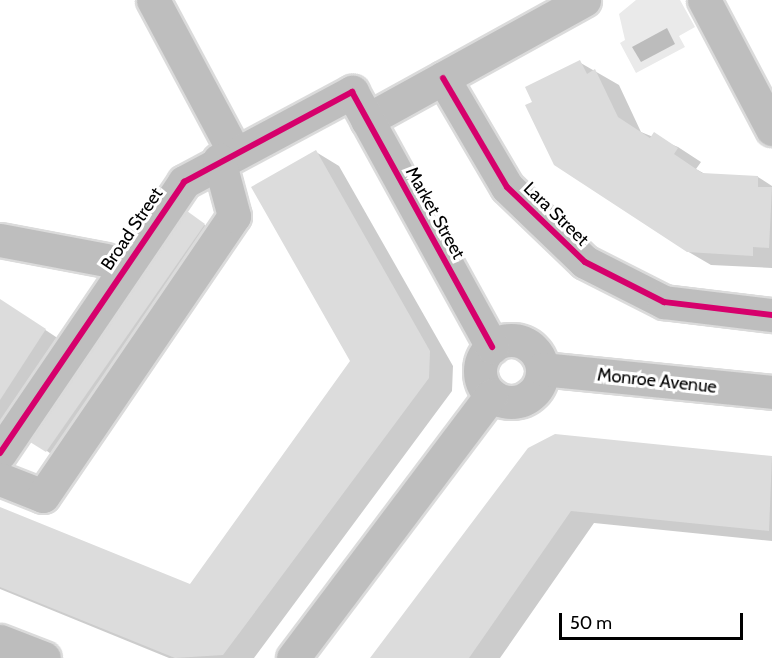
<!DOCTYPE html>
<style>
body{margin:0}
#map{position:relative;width:772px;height:658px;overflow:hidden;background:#fff;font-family:Cabin,sans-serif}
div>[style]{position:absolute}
.green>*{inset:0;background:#eaeaea}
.water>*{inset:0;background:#bcbcbc}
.shadow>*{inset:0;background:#0003}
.building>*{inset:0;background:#dcdcdc}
.roads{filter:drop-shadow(2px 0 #dbdbdb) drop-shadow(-2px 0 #dbdbdb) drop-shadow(0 2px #dbdbdb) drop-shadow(0 -2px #dbdbdb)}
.minor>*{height:33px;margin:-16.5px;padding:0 16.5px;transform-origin:16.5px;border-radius:16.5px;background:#bebebe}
.minor>.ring{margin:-16.5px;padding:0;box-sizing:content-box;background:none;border:33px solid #bebebe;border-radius:50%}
.major>*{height:33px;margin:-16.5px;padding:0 16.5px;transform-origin:16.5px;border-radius:16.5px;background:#bdbdbd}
.cycleway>*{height:6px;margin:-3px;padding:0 3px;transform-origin:3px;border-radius:3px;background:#d6006c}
span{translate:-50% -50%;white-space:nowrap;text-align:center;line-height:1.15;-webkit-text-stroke:6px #fff;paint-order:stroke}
.street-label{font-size:18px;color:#000}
.scale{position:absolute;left:559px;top:613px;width:184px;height:27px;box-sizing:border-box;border:3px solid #000;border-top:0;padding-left:8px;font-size:18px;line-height:21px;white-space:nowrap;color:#000;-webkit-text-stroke:4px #fff;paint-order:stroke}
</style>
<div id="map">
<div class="green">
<i style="clip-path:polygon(636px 0,680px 0,695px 27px,679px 36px,685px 47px,636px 73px,620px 43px,625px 40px,619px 14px)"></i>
</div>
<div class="water">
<i style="clip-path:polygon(667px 28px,675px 44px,641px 62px,632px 47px)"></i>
</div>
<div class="shadow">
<i style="clip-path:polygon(579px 62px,619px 85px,641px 132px,678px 147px,701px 162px,696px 169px,705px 174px,758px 177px,772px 186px,772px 268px,711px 265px,687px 251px,534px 102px)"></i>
<i style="clip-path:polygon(316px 152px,339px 166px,453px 366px,452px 391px,254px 658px,169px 658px,0 589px,0 508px,190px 586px,352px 361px)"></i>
<i style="clip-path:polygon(191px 216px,209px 228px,51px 454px,47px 451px,33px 441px)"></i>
<i style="clip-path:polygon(0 307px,17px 311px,59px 339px,0 429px)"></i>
<i style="clip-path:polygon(555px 436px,772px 458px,772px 541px,594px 523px,500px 658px,372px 658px)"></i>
</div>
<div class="building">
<i style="clip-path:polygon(580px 60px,587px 74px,595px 69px,618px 117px,650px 138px,654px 132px,678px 148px,674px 154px,702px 173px,758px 176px,758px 187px,772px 187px,769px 248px,753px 247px,753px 256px,687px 252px,554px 165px,525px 105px,532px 102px,525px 87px)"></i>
<i style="clip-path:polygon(316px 150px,430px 351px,429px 378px,223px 655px,175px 658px,0 587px,0 507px,190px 584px,350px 361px,251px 187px)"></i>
<i style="clip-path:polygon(187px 211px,205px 224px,46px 452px,30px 442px)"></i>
<i style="clip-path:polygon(0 299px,46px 329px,0 400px)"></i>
<i style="clip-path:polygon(555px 434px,772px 456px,769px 531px,571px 511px,469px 658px,370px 658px,528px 448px)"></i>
</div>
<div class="roads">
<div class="minor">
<i style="left:153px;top:0;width:172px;rotate:61.9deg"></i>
<i style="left:704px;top:0;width:146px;rotate:62.2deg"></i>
<i style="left:443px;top:78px;width:126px;rotate:59.6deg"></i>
<i style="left:507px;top:187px;width:108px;rotate:43.9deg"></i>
<i style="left:585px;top:262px;width:89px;rotate:26.9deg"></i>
<i style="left:664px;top:302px;width:109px;rotate:6.9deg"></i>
<i style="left:367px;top:120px;width:248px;rotate:-28.9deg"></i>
<i style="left:0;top:240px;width:108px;rotate:10.7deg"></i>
<i class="ring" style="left:480px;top:340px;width:29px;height:29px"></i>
<i style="left:542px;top:369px;width:231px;rotate:5.7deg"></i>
<i style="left:0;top:453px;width:328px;rotate:-55.8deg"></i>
<i style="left:184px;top:182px;width:191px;rotate:-28.2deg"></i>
<i style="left:352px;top:92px;width:291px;rotate:61.2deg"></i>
<i style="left:0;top:479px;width:46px;rotate:21.6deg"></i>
<i style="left:43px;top:496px;width:339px;rotate:-55.7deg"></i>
<i style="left:234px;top:216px;width:58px;rotate:-105deg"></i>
<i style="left:293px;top:658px;width:329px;rotate:-53deg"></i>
</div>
<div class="major">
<i style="left:0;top:641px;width:47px;rotate:21.1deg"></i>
</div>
</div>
<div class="cycleway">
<i style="left:443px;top:78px;width:126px;rotate:59.6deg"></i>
<i style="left:507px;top:187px;width:108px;rotate:43.9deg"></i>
<i style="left:585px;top:262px;width:89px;rotate:26.9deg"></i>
<i style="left:664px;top:302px;width:109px;rotate:6.9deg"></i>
<i style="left:0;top:453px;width:328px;rotate:-55.8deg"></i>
<i style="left:184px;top:182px;width:191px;rotate:-28.2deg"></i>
<i style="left:352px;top:92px;width:291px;rotate:61.2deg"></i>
</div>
<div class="street-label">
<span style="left:435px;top:213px;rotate:61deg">Market Street</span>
<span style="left:556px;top:214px;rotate:44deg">Lara Street</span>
<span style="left:132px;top:229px;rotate:-56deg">Broad Street</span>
<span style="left:657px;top:381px;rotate:6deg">Monroe Avenue</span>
</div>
<div class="scale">50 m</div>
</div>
